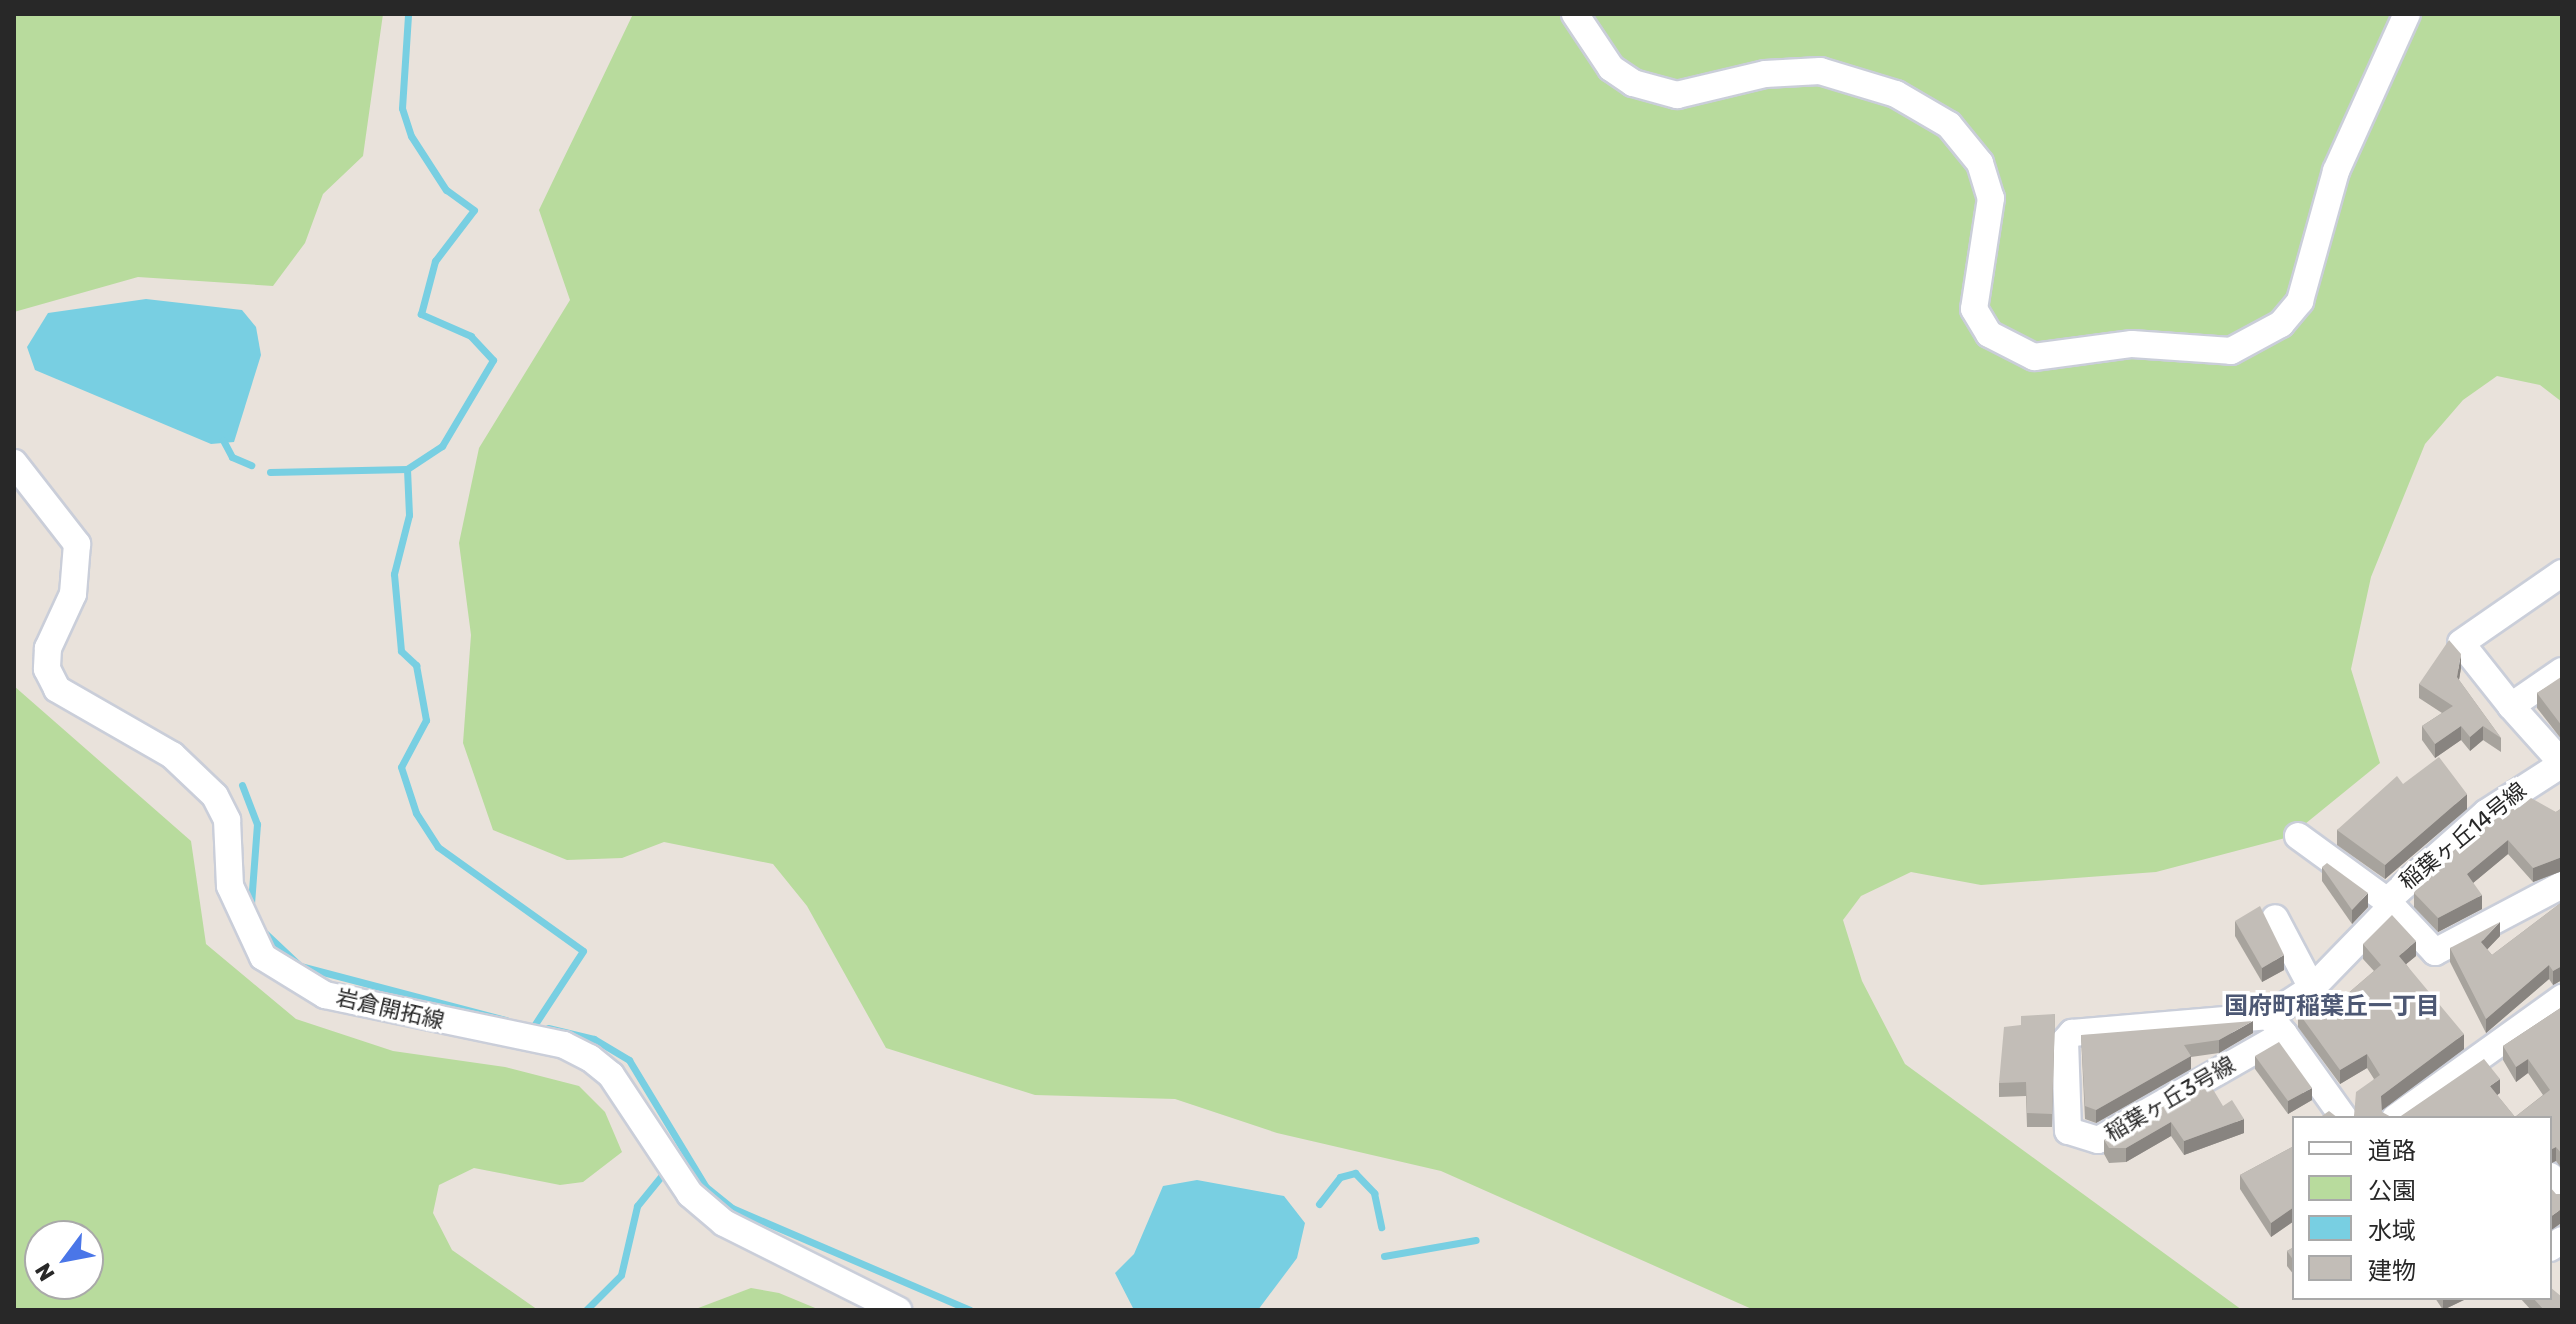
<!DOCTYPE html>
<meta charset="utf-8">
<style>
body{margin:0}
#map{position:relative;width:2576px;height:1324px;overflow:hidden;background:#e9e2db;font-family:Rubik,"Noto Sans JP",sans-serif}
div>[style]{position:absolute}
.green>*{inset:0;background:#b8db9d}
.water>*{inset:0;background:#78cfe2}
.stream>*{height:7px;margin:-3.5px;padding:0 3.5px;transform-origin:3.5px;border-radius:3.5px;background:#78cfe2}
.roads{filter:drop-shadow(2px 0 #caced9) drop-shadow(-2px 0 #caced9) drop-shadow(0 2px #caced9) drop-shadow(0 -2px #caced9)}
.minor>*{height:26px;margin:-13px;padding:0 13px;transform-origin:13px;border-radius:13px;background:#fff}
.wall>*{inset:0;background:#a7a39d}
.shaded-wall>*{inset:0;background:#888480}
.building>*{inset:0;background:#c2bdb7}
span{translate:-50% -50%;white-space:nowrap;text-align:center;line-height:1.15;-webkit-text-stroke:7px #fff;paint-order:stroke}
.street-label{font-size:22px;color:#282828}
.neighbourhood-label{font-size:24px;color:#4d5874;font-weight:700}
.frame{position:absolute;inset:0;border:16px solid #282828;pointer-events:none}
.legend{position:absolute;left:2292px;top:1116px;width:260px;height:184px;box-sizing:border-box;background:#fff;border:2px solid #a9a9a9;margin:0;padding:10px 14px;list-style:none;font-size:24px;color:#282828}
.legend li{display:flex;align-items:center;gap:16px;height:40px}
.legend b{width:40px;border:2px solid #a9a9a9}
.north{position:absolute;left:24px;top:1220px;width:80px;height:80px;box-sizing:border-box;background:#fff;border:2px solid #a9a9a9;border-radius:50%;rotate:238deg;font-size:22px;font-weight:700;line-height:32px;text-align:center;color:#282828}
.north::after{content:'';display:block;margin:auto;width:28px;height:36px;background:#4a76e8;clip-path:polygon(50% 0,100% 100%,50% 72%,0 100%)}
</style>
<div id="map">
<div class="green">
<i style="clip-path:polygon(14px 14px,383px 14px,363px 156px,323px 194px,305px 243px,273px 286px,138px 277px,14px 312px)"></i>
<i style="clip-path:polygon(633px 14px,2562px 14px,2562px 402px,2540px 385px,2497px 376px,2463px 400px,2425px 444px,2371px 577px,2351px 669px,2380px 763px,2289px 837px,2156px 872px,1981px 885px,1911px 872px,1861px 896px,1843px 920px,1862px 981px,1905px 1064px,2242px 1310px,1754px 1310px,1441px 1171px,1277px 1133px,1175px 1099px,1035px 1095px,886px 1048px,807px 906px,773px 864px,664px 842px,622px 858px,567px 860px,493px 830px,463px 743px,471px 635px,459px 543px,479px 448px,570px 300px,539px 210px)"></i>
<i style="clip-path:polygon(evenodd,14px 686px,191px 841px,206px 944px,296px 1019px,393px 1051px,505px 1067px,579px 1086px,605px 1112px,622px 1152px,583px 1182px,560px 1185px,474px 1168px,439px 1185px,433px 1213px,452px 1250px,538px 1310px,14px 1310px,14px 686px,40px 1236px,88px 1236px,88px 1284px,40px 1284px,40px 1236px)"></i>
<i style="clip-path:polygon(751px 1288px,779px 1293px,820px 1310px,693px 1310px)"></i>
</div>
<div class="water">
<i style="clip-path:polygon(146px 299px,242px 310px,256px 327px,261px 355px,234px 442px,211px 444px,35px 370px,27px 347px,48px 313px)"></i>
<i style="clip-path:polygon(1197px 1180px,1284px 1196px,1305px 1223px,1297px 1258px,1258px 1310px,1134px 1310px,1115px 1273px,1134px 1254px,1163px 1186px)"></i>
</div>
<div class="stream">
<i style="left:223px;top:440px;width:19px;rotate:62deg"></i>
<i style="left:232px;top:457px;width:21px;rotate:23deg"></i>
<i style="left:407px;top:469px;width:46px;rotate:87.5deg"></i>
<i style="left:409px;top:515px;width:61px;rotate:104.3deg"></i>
<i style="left:394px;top:574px;width:77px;rotate:84.8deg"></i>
<i style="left:401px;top:651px;width:21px;rotate:43deg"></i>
<i style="left:416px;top:665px;width:56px;rotate:79.7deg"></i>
<i style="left:426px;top:720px;width:53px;rotate:118deg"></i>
<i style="left:401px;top:767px;width:48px;rotate:71.9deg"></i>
<i style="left:416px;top:813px;width:40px;rotate:57.1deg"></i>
<i style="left:438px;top:847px;width:178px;rotate:35.6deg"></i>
<i style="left:583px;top:951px;width:91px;rotate:123.3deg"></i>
<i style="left:533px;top:1027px;width:7px;rotate:-164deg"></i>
<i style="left:270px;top:472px;width:137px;rotate:-1.3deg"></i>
<i style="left:407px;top:469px;width:42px;rotate:-33.3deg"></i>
<i style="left:442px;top:446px;width:100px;rotate:-59.3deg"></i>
<i style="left:493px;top:360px;width:33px;rotate:-133deg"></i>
<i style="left:471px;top:336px;width:55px;rotate:-156.3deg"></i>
<i style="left:421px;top:314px;width:55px;rotate:-75.2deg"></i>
<i style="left:435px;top:261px;width:64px;rotate:-52.6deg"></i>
<i style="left:474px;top:210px;width:34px;rotate:-144deg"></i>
<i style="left:446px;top:190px;width:64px;rotate:-122.9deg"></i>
<i style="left:411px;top:136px;width:29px;rotate:-108deg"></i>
<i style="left:402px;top:108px;width:94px;rotate:-86.3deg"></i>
<i style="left:242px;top:785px;width:42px;rotate:69deg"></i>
<i style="left:257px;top:824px;width:79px;rotate:94.3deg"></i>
<i style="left:264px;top:932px;width:50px;rotate:43.4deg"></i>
<i style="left:300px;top:966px;width:213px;rotate:14.7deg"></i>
<i style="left:548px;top:1028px;width:47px;rotate:13.4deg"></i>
<i style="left:594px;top:1039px;width:41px;rotate:31deg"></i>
<i style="left:629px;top:1060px;width:149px;rotate:58.8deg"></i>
<i style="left:706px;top:1187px;width:33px;rotate:39deg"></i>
<i style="left:732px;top:1208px;width:259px;rotate:23.2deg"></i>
<i style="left:1319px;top:1204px;width:34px;rotate:-52deg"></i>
<i style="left:1340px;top:1177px;width:16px;rotate:-15deg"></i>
<i style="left:1355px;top:1173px;width:28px;rotate:46deg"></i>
<i style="left:1374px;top:1193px;width:35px;rotate:78deg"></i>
<i style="left:1384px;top:1256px;width:93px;rotate:-9.9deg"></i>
<i style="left:586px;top:1310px;width:49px;rotate:-45deg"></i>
<i style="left:621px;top:1275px;width:71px;rotate:-76.9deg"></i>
<i style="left:637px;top:1206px;width:38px;rotate:-51deg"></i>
</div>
<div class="roads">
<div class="minor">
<i style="left:1575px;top:14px;width:65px;rotate:56.3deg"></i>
<i style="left:1611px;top:68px;width:27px;rotate:34deg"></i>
<i style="left:1633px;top:83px;width:46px;rotate:15.3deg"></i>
<i style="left:1677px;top:95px;width:90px;rotate:-13.4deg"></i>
<i style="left:1765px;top:74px;width:55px;rotate:-3.1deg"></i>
<i style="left:1820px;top:71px;width:79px;rotate:16.8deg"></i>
<i style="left:1896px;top:94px;width:61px;rotate:30.3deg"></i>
<i style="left:1949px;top:125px;width:49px;rotate:50.8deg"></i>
<i style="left:1980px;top:163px;width:37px;rotate:73deg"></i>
<i style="left:1991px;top:198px;width:112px;rotate:98.7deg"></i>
<i style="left:1974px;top:309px;width:29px;rotate:59deg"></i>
<i style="left:1989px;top:334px;width:51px;rotate:27.1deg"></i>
<i style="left:2034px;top:357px;width:99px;rotate:-7.6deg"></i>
<i style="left:2132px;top:344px;width:99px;rotate:4deg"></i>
<i style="left:2231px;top:351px;width:57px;rotate:-28.4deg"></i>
<i style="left:2281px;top:324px;width:30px;rotate:-50deg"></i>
<i style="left:2300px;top:301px;width:135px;rotate:-74.5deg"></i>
<i style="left:2336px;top:171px;width:172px;rotate:-65.7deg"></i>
<i style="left:14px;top:463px;width:103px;rotate:52.1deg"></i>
<i style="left:77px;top:544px;width:50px;rotate:94.6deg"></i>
<i style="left:73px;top:594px;width:60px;rotate:114.8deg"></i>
<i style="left:48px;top:648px;width:21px;rotate:93deg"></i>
<i style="left:47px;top:669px;width:22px;rotate:63deg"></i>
<i style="left:57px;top:689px;width:133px;rotate:29.9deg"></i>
<i style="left:172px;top:755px;width:59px;rotate:43.6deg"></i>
<i style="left:215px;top:796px;width:27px;rotate:63deg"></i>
<i style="left:227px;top:820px;width:66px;rotate:87.4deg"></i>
<i style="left:230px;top:886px;width:78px;rotate:65.1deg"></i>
<i style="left:263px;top:957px;width:73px;rotate:31.5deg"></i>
<i style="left:325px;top:995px;width:244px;rotate:11.8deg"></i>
<i style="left:564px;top:1045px;width:29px;rotate:27deg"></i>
<i style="left:590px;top:1058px;width:27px;rotate:39deg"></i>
<i style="left:611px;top:1075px;width:143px;rotate:56.4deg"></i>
<i style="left:690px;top:1194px;width:45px;rotate:40.5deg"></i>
<i style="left:724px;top:1223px;width:195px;rotate:26.6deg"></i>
<i style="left:2562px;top:671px;width:62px;rotate:145.5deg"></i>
<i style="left:2511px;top:706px;width:76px;rotate:48.2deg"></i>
<i style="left:2511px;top:706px;width:80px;rotate:-128.4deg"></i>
<i style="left:2461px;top:643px;width:123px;rotate:-34.7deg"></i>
<i style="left:2562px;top:764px;width:90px;rotate:147.2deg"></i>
<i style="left:2486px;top:813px;width:132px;rotate:138.4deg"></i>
<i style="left:2387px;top:901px;width:70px;rotate:46.7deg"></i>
<i style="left:2435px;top:952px;width:144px;rotate:-27.8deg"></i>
<i style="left:2298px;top:836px;width:110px;rotate:36.1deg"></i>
<i style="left:2387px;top:901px;width:11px;rotate:95deg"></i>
<i style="left:2386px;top:912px;width:106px;rotate:134.2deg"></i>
<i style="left:2269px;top:1016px;width:51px;rotate:-33.1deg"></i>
<i style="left:2312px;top:988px;width:79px;rotate:-117.9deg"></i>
<i style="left:2284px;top:1034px;width:214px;rotate:150.3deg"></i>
<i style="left:2098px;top:1140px;width:31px;rotate:-163deg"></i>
<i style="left:2068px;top:1131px;width:90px;rotate:-91.9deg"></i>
<i style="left:2065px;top:1041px;width:11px;rotate:-49deg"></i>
<i style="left:2072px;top:1033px;width:198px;rotate:-4.9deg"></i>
<i style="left:2269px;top:1016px;width:23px;rotate:50deg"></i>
<i style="left:2284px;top:1034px;width:103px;rotate:54.5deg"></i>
<i style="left:2395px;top:1118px;width:206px;rotate:-35.7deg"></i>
<i style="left:2550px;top:1176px;width:22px;rotate:56deg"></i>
<i style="left:2550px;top:1248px;width:14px;rotate:-34deg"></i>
</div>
</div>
<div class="wall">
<i style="clip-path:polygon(2461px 668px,2459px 680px,2501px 738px,2501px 752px,2483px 740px,2470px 751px,2461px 740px,2435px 758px,2422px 740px,2422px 726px,2442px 713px,2419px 698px,2419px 684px)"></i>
<i style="clip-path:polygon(2562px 678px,2562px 740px,2537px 708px,2537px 693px)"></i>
<i style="clip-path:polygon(2403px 784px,2467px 809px,2385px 879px,2337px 845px,2337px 830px)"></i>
<i style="clip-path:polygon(2519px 808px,2556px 812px,2562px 808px,2562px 871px,2533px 882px,2508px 854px,2473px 883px,2482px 909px,2438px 932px,2414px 907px,2414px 893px)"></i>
<i style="clip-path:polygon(2322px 867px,2368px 907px,2352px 924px,2322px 881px)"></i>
<i style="clip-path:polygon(2562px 902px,2562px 980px,2553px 985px,2549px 979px,2486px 1033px,2450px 962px,2450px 948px,2500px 936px,2487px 949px,2492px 955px)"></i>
<i style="clip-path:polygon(2235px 921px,2284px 970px,2262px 982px,2235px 936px)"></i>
<i style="clip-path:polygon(2363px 944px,2416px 956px,2406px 964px,2464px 1049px,2382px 1110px,2354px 1116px,2374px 1079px,2367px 1068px,2340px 1084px,2298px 1027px,2298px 1012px,2331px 1008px,2374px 971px,2363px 959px)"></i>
<i style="clip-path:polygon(2562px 1007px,2562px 1169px,2556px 1161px,2398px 1118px,2500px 1093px,2497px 1095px,2515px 1117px,2543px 1095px,2528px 1073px,2516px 1082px,2503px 1060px,2503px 1046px)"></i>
<i style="clip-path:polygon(2055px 1014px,2052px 1127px,2027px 1127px,2026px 1096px,1999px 1097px,1999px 1083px,2021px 1025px)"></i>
<i style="clip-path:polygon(2253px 1033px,2219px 1053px,2191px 1057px,2191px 1069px,2096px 1123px,2085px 1119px,2081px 1035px)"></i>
<i style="clip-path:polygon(2255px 1056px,2312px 1100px,2288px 1114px,2255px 1069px)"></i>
<i style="clip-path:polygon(2223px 1106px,2244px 1133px,2184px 1155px,2171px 1136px,2126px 1162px,2109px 1163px,2104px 1154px,2104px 1140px)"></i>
<i style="clip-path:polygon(2294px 1146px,2294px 1221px,2271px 1237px,2240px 1189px,2240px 1175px)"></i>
<i style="clip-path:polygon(2556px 1194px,2562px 1194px,2562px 1225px,2560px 1224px)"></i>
<i style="clip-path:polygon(2294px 1247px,2294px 1275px,2287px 1266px,2287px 1251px)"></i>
<i style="clip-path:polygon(2435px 1298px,2466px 1298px,2466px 1299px,2443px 1310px)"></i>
<i style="clip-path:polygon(2520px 1298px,2550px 1298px,2562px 1310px,2531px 1310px)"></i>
</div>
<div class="shaded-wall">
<i style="clip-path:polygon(2461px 654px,2461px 668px,2457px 691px,2457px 677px)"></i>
<i style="clip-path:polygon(2461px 726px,2461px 740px,2435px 758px,2435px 744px)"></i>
<i style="clip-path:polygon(2483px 726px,2483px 740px,2470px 751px,2470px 737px)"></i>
<i style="clip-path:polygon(2467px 794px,2467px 809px,2385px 879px,2385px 865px)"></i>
<i style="clip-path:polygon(2508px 840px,2508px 854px,2467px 888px,2467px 874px)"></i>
<i style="clip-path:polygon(2562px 857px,2562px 871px,2533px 882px,2533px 868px)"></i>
<i style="clip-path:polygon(2368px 893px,2368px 907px,2352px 924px,2352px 910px)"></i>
<i style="clip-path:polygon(2482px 895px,2482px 909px,2438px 932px,2438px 918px)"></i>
<i style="clip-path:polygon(2500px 922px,2500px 936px,2481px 956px,2481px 942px)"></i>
<i style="clip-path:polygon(2416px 941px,2416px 956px,2399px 970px,2399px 956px)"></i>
<i style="clip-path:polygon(2284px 955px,2284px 970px,2262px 982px,2262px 968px)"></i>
<i style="clip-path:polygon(2549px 965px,2549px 979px,2486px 1033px,2486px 1019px)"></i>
<i style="clip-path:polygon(2562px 966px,2562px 980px,2553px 985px,2553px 971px)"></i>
<i style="clip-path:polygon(2253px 1021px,2253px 1033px,2219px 1053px,2219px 1040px)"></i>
<i style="clip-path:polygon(2464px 1034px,2464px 1049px,2381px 1111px,2381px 1096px)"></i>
<i style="clip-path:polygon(2367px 1054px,2367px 1068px,2340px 1084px,2340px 1070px)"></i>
<i style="clip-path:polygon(2191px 1056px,2191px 1069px,2096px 1123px,2096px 1110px)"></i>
<i style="clip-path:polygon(2528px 1059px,2528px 1073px,2516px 1082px,2516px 1067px)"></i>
<i style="clip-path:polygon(2500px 1079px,2500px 1093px,2490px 1100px,2490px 1086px)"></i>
<i style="clip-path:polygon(2312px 1088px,2312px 1100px,2288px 1114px,2288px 1101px)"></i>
<i style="clip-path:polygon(2244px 1119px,2244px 1133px,2184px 1155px,2184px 1141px)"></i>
<i style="clip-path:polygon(2171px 1122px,2171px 1136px,2126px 1162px,2126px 1148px)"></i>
<i style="clip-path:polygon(2556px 1147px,2556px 1161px,2550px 1164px,2550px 1150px)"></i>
<i style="clip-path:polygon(2294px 1207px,2294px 1221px,2271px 1237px,2271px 1223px)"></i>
<i style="clip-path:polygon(2560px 1210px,2560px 1224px,2550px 1231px,2550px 1217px)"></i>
<i style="clip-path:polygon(2443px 1298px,2466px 1298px,2466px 1299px,2443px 1310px)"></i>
</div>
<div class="building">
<i style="clip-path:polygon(2449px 640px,2461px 654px,2457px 677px,2501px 738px,2483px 726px,2470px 737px,2461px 726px,2435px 744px,2422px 726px,2453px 706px,2419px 684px)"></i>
<i style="clip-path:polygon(2561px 677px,2562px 678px,2562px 726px,2537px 693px)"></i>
<i style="clip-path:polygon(2439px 757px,2467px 794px,2385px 865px,2337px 830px,2397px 776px,2403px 784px)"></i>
<i style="clip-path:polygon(2531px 798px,2556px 812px,2562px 808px,2562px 857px,2533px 868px,2508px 840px,2467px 874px,2482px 895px,2438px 918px,2414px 893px,2419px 880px,2513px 800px,2519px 808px)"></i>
<i style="clip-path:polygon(2327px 863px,2368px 893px,2352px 910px,2322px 867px)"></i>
<i style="clip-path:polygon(2562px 902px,2562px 966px,2553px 971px,2549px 965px,2486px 1019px,2450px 948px,2500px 922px,2481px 942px,2492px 955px)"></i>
<i style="clip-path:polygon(2260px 906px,2284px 955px,2262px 968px,2235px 921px)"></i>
<i style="clip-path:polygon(2392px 915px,2416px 941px,2399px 956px,2464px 1034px,2381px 1096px,2382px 1112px,2393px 1118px,2341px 1118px,2354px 1116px,2356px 1092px,2380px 1075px,2367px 1054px,2340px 1070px,2298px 1012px,2319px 994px,2331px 1008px,2381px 965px,2363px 944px)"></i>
<i style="clip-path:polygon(2562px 1007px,2562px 1154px,2556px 1147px,2550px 1150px,2550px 1118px,2398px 1118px,2484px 1059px,2500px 1079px,2490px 1086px,2515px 1117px,2550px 1090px,2528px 1059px,2516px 1067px,2503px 1046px)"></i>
<i style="clip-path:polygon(2055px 1014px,2052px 1114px,2027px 1113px,2026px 1082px,1999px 1083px,2004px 1027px,2021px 1025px,2021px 1016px)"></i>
<i style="clip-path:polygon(2253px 1021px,2219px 1040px,2184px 1045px,2191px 1056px,2096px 1110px,2085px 1106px,2081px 1035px)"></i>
<i style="clip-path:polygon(2279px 1042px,2312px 1088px,2288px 1101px,2255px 1056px)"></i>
<i style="clip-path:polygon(2208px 1081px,2223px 1106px,2232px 1100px,2244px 1119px,2184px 1141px,2171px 1122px,2126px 1148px,2109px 1148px,2104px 1140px)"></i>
<i style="clip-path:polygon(2329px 1111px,2338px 1118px,2319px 1118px)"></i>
<i style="clip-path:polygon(2294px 1146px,2294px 1207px,2271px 1223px,2240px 1175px)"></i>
<i style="clip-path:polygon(2550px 1187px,2556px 1194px,2562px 1194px,2562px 1211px,2560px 1210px,2550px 1217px)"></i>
<i style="clip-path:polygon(2294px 1247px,2294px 1261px,2287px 1251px)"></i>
<i style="clip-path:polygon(2550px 1287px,2562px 1297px,2562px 1310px,2544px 1310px,2533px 1298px,2550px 1298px)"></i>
</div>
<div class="street-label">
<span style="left:2463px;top:836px;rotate:-39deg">稲葉ヶ丘14号線</span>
<span style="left:390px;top:1009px;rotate:13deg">岩倉開拓線</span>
<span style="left:2170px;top:1099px;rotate:-30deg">稲葉ヶ丘3号線</span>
</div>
<div class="neighbourhood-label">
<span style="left:2332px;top:1007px">国府町稲葉丘一丁目</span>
</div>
<div class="frame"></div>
<ul class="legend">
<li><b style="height:10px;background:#fff"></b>道路</li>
<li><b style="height:22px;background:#b8db9d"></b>公園</li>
<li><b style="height:22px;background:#78cfe2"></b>水域</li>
<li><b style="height:22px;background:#c2bdb7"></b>建物</li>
</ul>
<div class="north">N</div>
</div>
